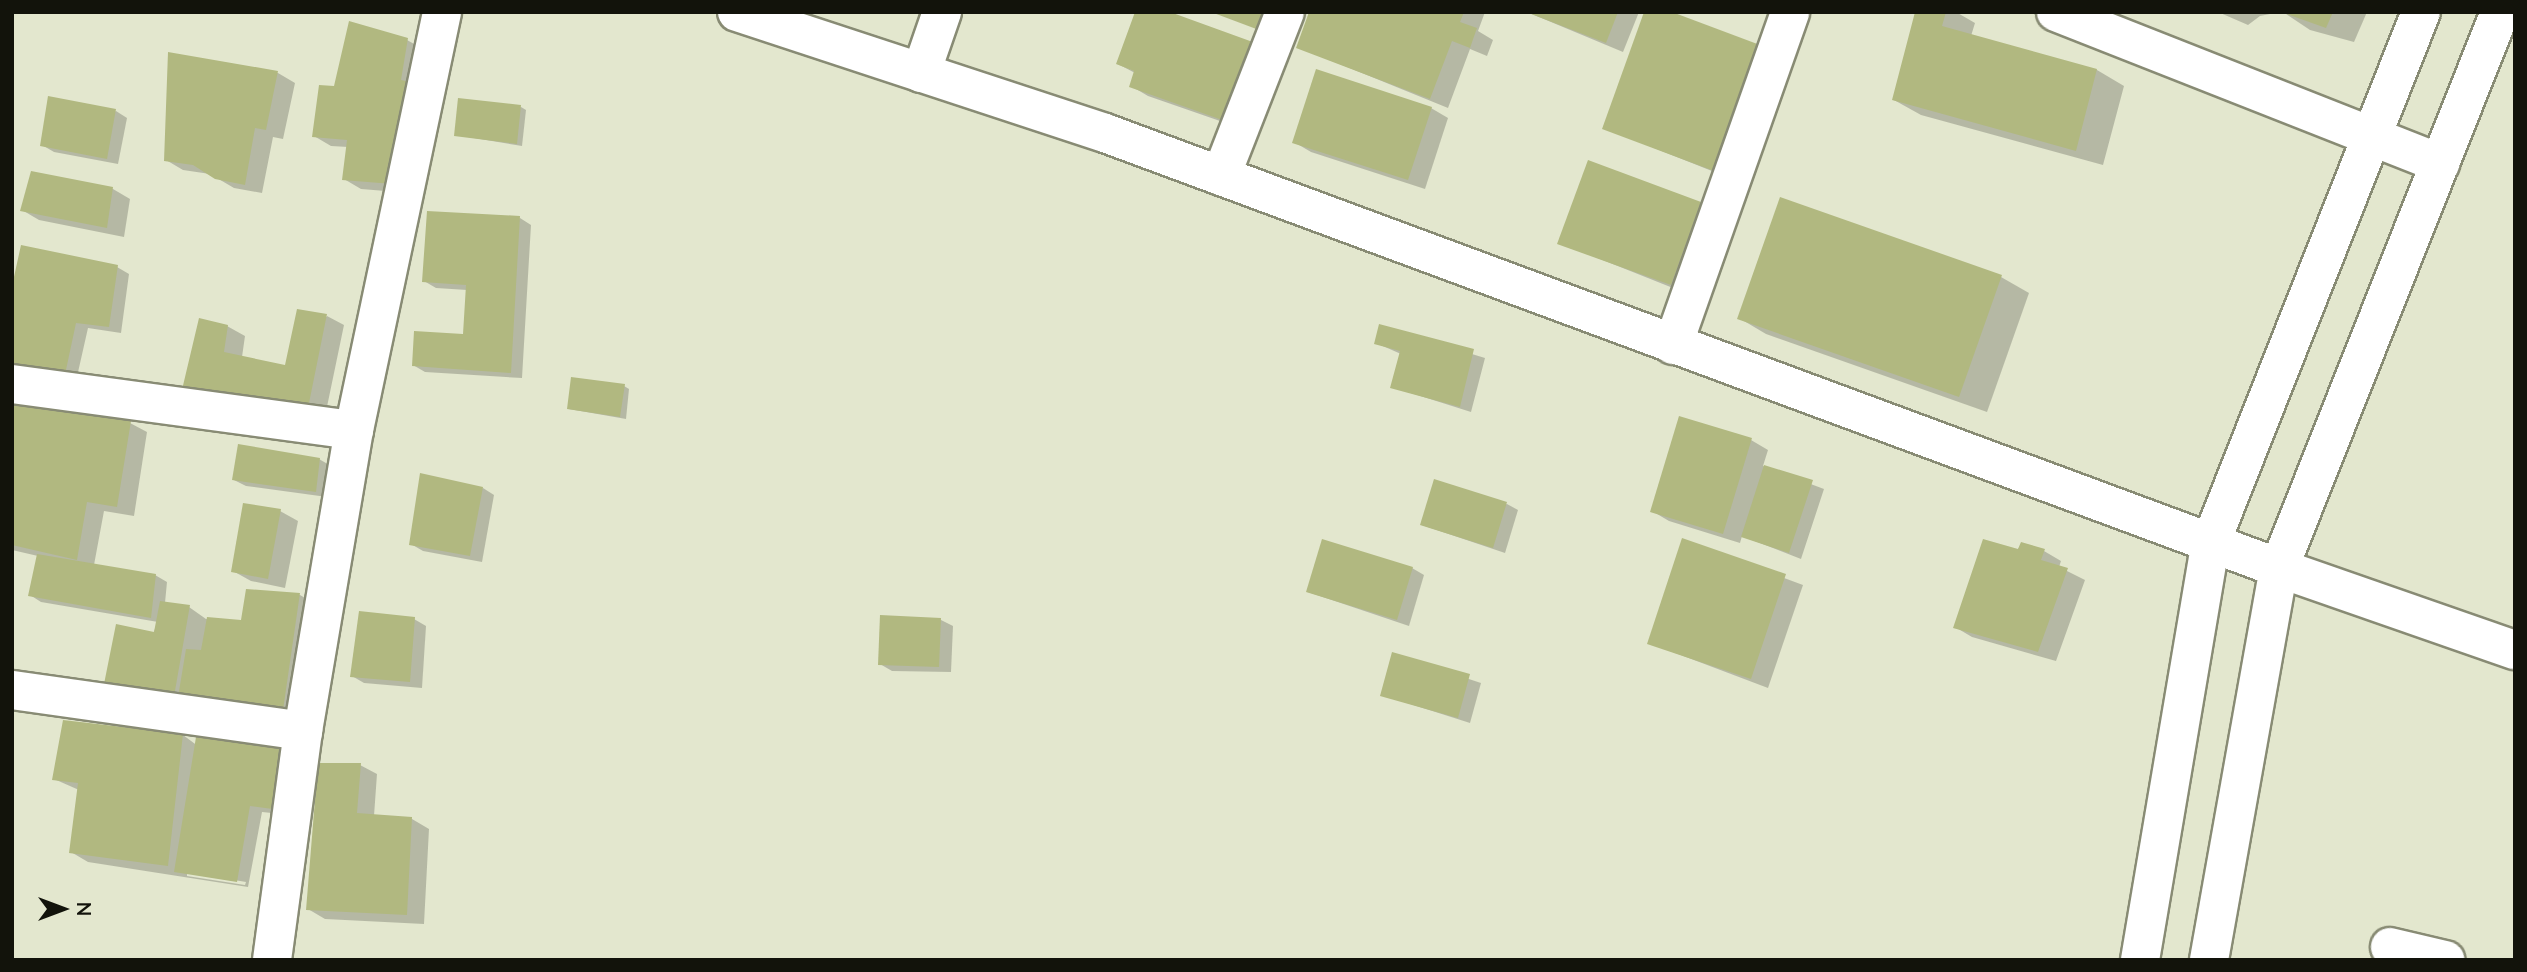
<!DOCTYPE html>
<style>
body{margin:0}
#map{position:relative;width:2527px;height:972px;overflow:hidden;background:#e3e7ce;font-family:Lato,sans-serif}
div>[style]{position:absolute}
.shadow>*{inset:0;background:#0003}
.building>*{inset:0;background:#b1b880}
.roads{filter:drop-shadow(2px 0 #888b74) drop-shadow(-2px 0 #888b74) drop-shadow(0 2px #888b74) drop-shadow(0 -2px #888b74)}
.minor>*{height:38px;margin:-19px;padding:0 19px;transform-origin:19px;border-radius:19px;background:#fff}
.major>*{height:38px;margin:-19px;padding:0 19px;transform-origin:19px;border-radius:19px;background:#fff}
span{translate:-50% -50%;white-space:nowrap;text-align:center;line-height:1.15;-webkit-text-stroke:7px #e3e7ce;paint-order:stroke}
.frame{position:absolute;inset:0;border:14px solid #12130b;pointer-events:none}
.north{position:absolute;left:28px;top:874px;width:70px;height:70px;-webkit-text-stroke:5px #e3e7ce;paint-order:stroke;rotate:90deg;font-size:19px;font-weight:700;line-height:28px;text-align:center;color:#12130b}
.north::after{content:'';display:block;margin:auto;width:24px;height:32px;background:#12130b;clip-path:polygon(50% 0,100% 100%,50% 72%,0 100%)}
</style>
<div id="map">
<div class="shadow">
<i style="clip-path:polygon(1311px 12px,1485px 12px,1478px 31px,1493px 40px,1487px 56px,1470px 49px,1448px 108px,1298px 47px)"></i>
<i style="clip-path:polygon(1527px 12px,1639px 12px,1623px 52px)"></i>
<i style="clip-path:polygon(1646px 12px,1732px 179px,1604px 128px)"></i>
<i style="clip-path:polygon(1917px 12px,1956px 12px,1975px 23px,1971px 36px,2097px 70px,2124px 86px,2103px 165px,1921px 115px,1894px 100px)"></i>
<i style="clip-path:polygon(2218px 12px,2280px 12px,2260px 16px,2248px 25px)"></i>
<i style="clip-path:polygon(2283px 12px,2367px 12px,2354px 42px,2310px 30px)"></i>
<i style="clip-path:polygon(407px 40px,425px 50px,410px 193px,361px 189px,344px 179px,348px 147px,331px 146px,314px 136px,335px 88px)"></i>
<i style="clip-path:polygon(170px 54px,278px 73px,295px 83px,283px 139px,273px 137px,262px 193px,234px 188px,210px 174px,183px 170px,166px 160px)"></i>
<i style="clip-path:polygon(1118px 64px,1247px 117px,1243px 129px,1148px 96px,1131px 86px,1135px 73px)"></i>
<i style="clip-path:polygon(521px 107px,526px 110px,522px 146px,456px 135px)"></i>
<i style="clip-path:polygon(1431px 108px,1448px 118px,1425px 189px,1311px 152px,1294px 142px)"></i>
<i style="clip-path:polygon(116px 111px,127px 118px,118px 164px,54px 152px,42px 145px)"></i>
<i style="clip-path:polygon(1589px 162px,1718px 213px,1688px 294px,1560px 243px)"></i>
<i style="clip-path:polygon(32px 173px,113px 189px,130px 199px,124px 237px,39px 220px,22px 210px)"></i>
<i style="clip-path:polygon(1781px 199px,2001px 277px,2029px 293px,1987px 412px,1766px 334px,1739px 318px)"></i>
<i style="clip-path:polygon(520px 218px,531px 225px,522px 378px,425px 372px,413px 365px,465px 336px,467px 290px,436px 288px,424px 281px)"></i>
<i style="clip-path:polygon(117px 267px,129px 274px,121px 333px,88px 328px,74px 390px,12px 377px)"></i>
<i style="clip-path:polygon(327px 316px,344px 325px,323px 426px,200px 403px,227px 326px,245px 336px,242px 357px,286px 367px)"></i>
<i style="clip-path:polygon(1380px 326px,1485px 358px,1471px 412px,1392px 387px,1401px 354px,1376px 343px)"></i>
<i style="clip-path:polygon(624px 386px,629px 389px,626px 419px,569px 409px)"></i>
<i style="clip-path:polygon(12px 402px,130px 423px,147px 432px,134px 516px,104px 511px,94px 565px,155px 575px,167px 582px,165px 603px,189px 607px,206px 619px,243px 622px,248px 591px,300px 595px,312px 602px,294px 722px,121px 708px,158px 622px,41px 602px,30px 595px,38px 556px,12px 550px)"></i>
<i style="clip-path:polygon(1751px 440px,1768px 450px,1763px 466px,1824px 489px,1801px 559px,1742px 536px,1740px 543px,1669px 521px,1652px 511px)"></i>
<i style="clip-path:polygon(319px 459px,331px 466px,327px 497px,246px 486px,234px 480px)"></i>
<i style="clip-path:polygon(483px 488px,494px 495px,482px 562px,423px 551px,411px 544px)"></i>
<i style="clip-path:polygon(1507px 504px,1518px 510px,1505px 553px,1422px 525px)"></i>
<i style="clip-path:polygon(280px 511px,298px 521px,285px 588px,251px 581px,233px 571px)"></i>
<i style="clip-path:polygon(1683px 540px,1803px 585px,1768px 688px,1649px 643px)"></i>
<i style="clip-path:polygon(2022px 544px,2044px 551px,2061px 561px,2059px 567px,2085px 580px,2056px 661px,1972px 637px,1955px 627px)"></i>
<i style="clip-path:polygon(1412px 568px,1424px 575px,1409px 626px,1308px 592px)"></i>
<i style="clip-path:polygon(414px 619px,426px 626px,422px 688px,364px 683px,352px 676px)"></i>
<i style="clip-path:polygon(941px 620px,953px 626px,951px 672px,892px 671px,880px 664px)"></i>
<i style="clip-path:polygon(1393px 654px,1481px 683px,1470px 723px,1382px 695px)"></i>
<i style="clip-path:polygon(evenodd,183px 735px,291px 815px,262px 812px,248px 887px,88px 862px,71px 852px,79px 790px,54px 779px,183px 735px,187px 872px,246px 882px,245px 885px,187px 876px,187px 872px)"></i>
<i style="clip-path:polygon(360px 765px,377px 774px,374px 816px,412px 819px,429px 829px,424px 924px,325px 919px,308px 909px)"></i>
</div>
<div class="building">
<i style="clip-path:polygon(1135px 12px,1170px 12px,1261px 45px,1225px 121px,1129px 87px,1134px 71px,1116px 64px)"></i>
<i style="clip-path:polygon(1211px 12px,1275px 12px,1267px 33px)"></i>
<i style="clip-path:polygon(1309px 12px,1464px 12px,1460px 22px,1477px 28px,1470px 48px,1452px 41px,1430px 99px,1296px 48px)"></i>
<i style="clip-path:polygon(1526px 12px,1618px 12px,1606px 43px)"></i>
<i style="clip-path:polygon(1644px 12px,1672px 12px,1760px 45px,1714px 171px,1602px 129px)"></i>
<i style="clip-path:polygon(1915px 12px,1946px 12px,1942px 26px,2097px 69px,2076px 151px,1892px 100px)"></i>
<i style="clip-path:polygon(2281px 12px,2333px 12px,2326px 28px)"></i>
<i style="clip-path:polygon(349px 21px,408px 38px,401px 80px,415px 83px,393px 184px,342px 180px,347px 140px,312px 137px,319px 85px,334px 86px)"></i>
<i style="clip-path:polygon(168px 52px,278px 71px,266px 130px,255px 128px,245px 185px,215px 179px,193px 165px,164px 161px)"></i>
<i style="clip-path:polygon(1316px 69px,1432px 107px,1408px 180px,1292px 143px)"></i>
<i style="clip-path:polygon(48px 96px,116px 109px,107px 159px,40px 146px)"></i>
<i style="clip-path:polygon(458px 98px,521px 105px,517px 144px,454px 136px)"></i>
<i style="clip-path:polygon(1588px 160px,1701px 202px,1671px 285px,1557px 244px)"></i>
<i style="clip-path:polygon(31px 171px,113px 187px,107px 228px,20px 211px)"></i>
<i style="clip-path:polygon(1780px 197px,2002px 275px,1959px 397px,1737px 319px)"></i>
<i style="clip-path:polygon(427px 211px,520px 216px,511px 373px,412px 366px,414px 331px,463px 334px,466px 285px,422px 282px)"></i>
<i style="clip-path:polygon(21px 245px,118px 265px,109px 327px,76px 323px,63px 384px,12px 374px,12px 286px)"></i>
<i style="clip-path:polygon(297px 309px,327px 314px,306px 418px,181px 394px,199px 318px,228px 325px,224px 352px,285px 365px)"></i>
<i style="clip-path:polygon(1379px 324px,1474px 349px,1460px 407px,1390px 388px,1400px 351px,1374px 344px)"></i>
<i style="clip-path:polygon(571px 377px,625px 384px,620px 417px,567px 409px)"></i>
<i style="clip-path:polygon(12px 401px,131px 421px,117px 507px,87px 502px,77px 560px,12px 545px)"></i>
<i style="clip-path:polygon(1679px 416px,1752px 438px,1723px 534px,1650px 512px)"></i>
<i style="clip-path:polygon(238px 444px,320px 458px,316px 492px,232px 480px)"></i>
<i style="clip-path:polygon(1764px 465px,1813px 480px,1789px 553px,1741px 537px)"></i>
<i style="clip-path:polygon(420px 473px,483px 487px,470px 556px,409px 545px)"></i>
<i style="clip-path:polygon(1434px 479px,1507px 502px,1493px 548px,1420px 525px)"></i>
<i style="clip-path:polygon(243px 503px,281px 509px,268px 579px,231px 572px)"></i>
<i style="clip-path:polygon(1682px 538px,1786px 574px,1751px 679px,1647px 644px)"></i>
<i style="clip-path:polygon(1322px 539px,1413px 567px,1397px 620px,1306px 592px)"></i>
<i style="clip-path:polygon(1983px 539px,2018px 549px,2021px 542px,2045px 549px,2041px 560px,2068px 568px,2038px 652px,1953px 628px)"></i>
<i style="clip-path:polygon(37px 554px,156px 574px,151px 618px,28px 596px)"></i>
<i style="clip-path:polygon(246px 589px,300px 593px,282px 717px,178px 697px,186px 649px,201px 650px,207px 617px,241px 620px)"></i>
<i style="clip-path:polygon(160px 601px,190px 605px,172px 708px,101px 699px,116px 624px,154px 632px)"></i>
<i style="clip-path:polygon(359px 611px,415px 617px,410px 682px,350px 677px)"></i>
<i style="clip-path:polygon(880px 615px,941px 618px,939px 667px,878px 665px)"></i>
<i style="clip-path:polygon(1392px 652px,1470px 674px,1458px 718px,1380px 696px)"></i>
<i style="clip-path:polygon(63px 720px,183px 734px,168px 866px,69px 853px,78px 783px,52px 780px)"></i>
<i style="clip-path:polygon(196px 737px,286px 749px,280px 810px,250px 806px,237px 882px,174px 872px)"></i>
<i style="clip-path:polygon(318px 763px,361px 763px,357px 813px,412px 817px,407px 915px,306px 910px)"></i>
</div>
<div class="roads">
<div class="minor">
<i style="left:737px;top:12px;width:387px;rotate:18.2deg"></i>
<i style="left:1105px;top:133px;width:1252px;rotate:20.33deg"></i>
<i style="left:2279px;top:568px;width:250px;rotate:19.2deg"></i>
<i style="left:2056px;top:12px;width:413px;rotate:21.5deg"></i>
<i style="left:921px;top:73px;width:65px;rotate:-71deg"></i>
<i style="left:1221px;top:176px;width:176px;rotate:-68.7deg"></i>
<i style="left:1673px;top:345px;width:353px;rotate:-70.6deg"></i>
<i style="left:12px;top:384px;width:345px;rotate:7.7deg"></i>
<i style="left:12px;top:690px;width:294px;rotate:8deg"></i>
<i style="left:2390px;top:947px;width:57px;rotate:13.3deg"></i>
<i style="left:272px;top:960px;width:231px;rotate:-82.3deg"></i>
<i style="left:303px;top:731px;width:305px;rotate:-80.4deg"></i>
<i style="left:354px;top:430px;width:427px;rotate:-78.1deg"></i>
</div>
<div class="major">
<i style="left:2140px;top:960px;width:424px;rotate:-80.4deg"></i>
<i style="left:2211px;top:542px;width:570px;rotate:-68.39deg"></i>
<i style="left:2209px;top:960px;width:398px;rotate:-79.9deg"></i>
<i style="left:2279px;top:568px;width:598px;rotate:-68.32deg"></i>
</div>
</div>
<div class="frame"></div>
<div class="north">N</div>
</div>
